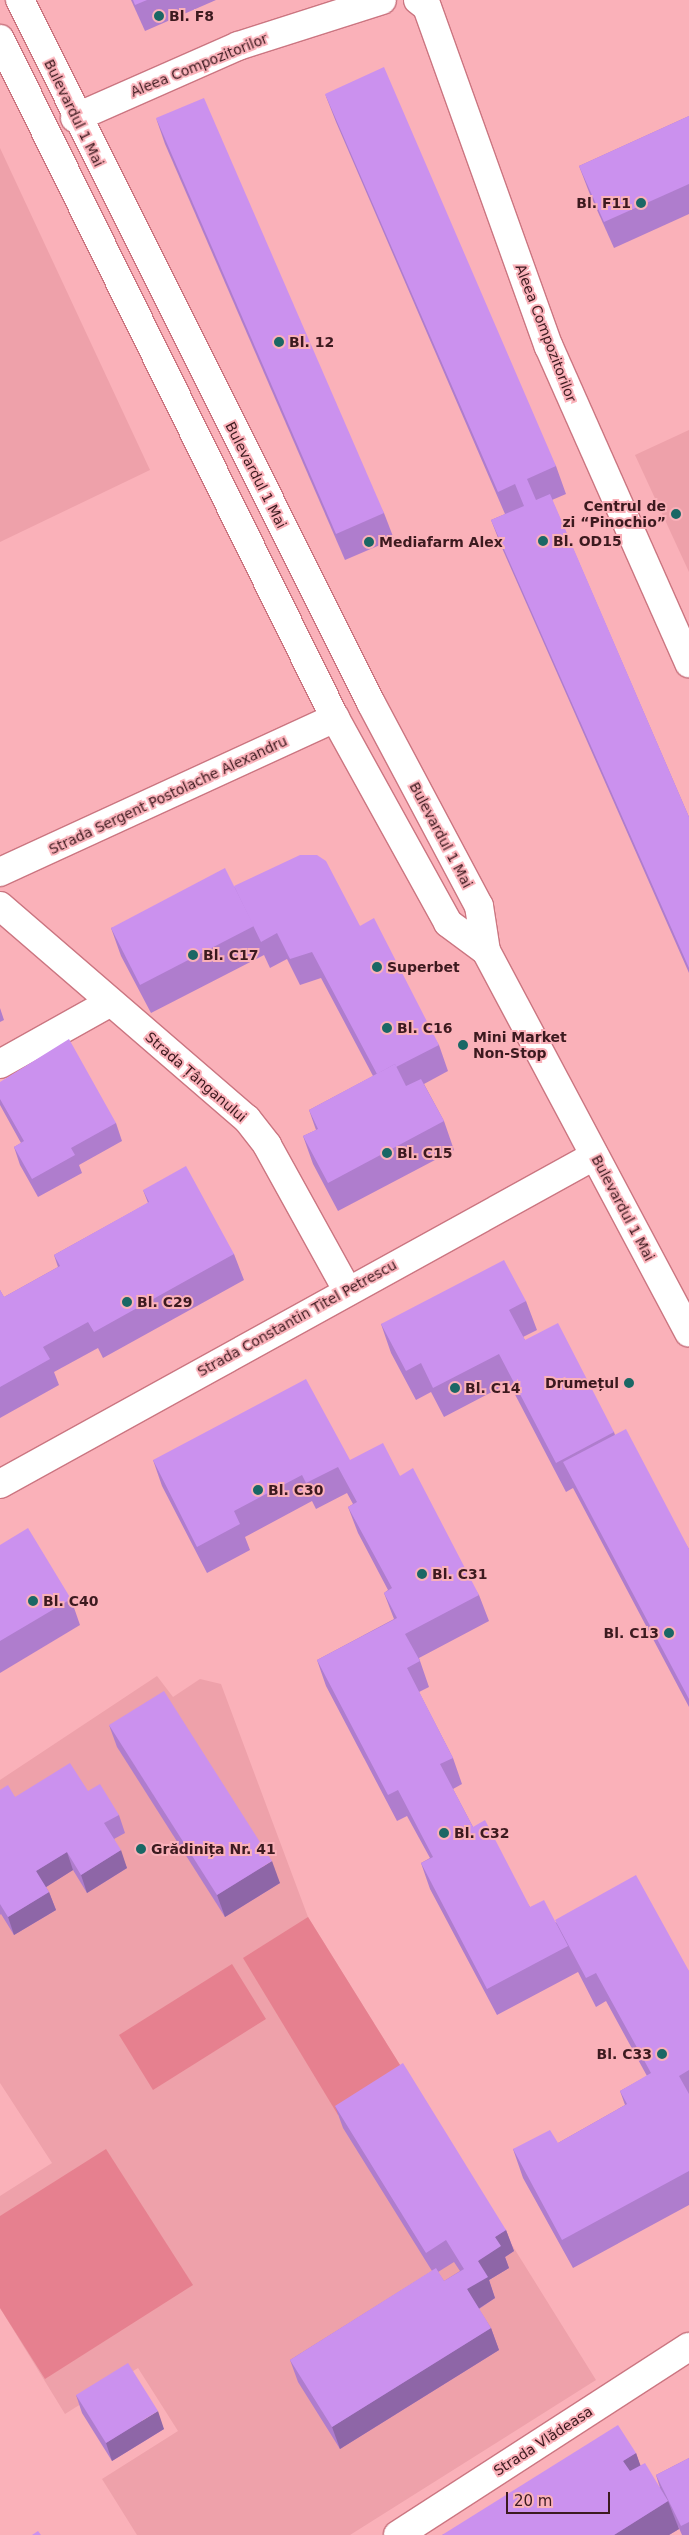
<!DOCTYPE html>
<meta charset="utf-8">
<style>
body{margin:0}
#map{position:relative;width:689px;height:2535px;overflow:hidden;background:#fab1b9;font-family:"DejaVu Sans",sans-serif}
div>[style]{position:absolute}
.built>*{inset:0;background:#eea1aa}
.green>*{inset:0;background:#e6808f}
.roads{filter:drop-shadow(1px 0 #cb7681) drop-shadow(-1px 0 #cb7681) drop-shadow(0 1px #cb7681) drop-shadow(0 -1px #cb7681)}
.minor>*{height:28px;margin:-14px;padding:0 14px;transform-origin:14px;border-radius:14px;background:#fff}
.major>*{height:28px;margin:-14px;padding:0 14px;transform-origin:14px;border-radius:14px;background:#fff}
.wall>*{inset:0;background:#af7dcd}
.shaded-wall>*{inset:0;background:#8e66a7}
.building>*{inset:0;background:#cb91ee}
.dots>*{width:14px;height:14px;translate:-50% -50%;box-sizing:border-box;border:2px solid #fab1b9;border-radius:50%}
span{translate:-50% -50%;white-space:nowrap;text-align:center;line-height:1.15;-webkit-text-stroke:4px #fab1b9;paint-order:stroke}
.poi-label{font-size:14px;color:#3c1a1f;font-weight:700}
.left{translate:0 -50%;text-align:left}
.right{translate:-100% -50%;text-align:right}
.street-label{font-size:14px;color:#3c1a1f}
.scale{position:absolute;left:506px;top:2492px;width:104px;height:22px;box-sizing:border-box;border:2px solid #3c1a1f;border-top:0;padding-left:6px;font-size:15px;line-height:18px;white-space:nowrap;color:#3c1a1f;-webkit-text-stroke:4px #fab1b9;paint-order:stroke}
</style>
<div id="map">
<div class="built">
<i style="clip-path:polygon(0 148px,150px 470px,0 542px)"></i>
<i style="clip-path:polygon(689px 430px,689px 572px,635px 455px)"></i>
<i style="clip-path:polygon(157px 1676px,173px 1697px,200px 1679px,221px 1684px,308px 1917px,596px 2380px,350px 2535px,137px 2535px,102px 2479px,178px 2431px,138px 2368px,65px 2414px,0 2308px,0 2196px,52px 2163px,0 2083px,0 1780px)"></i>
</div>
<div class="green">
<i style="clip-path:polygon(308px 1917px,405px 2073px,338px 2115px,243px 1958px)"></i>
<i style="clip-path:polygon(232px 1964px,266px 2019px,153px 2090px,119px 2035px)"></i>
<i style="clip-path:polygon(106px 2149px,193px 2285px,45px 2379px,0 2308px,0 2216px)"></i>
</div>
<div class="roads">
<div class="minor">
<i style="left:418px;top:0;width:11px;rotate:38deg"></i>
<i style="left:427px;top:7px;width:361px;rotate:70.3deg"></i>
<i style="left:549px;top:347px;width:346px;rotate:66.1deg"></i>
<i style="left:75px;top:118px;width:178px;rotate:-23.8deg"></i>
<i style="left:238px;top:46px;width:151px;rotate:-17.7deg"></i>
<i style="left:0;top:872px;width:369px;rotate:-24.7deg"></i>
<i style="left:0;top:906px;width:326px;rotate:40.8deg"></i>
<i style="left:247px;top:1119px;width:33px;rotate:52deg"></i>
<i style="left:267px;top:1145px;width:166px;rotate:61.1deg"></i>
<i style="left:0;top:1064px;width:125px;rotate:-29.2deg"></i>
<i style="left:0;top:1484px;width:679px;rotate:-28.91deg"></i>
<i style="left:398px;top:2535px;width:346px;rotate:-32.9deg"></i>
</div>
<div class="major">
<i style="left:20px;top:0;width:786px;rotate:63.47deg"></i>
<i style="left:371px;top:703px;width:230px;rotate:62deg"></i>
<i style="left:479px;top:906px;width:46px;rotate:81.2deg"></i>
<i style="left:486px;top:951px;width:432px;rotate:62deg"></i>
<i style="left:0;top:39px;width:757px;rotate:63.74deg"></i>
<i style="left:335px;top:718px;width:234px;rotate:61.1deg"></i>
<i style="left:448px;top:923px;width:47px;rotate:36.4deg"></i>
</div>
</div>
<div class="wall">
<i style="clip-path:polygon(131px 0,216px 0,145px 31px)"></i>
<i style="clip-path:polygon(325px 94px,556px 466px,566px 494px,552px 500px,689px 817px,689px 973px,502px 548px,491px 520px,505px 514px,336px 122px)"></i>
<i style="clip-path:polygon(689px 116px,689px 214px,614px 248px,589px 192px,579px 166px)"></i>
<i style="clip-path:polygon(156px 118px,384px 513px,394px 539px,345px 560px,165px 144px)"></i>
<i style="clip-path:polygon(234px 887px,360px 926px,439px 1045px,448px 1071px,424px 1084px,444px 1121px,454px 1150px,338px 1211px,313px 1164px,303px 1136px,316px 1130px,309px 1110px,373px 1076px,321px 978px,300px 985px,287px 959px,270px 968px,264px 955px,151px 1013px,121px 956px,111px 928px)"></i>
<i style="clip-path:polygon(0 1008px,4px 1020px,0 1022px)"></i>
<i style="clip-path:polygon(0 1082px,116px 1123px,122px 1141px,79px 1165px,82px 1173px,38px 1197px,20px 1165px,14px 1147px,21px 1143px,0 1105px)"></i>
<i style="clip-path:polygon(143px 1190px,234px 1254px,244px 1280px,103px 1358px,98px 1348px,54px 1372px,59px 1385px,0 1418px,0 1290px,4px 1297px,58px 1267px,54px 1255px,148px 1203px)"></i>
<i style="clip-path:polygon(526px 1301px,537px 1330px,523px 1337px,525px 1340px,614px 1432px,615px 1435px,689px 1549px,689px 1707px,573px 1488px,566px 1492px,509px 1383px,444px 1417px,431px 1392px,416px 1400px,391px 1353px,381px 1324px)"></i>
<i style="clip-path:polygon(153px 1460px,350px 1460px,400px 1476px,479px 1595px,489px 1621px,419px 1658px,429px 1687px,419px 1692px,453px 1758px,462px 1784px,453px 1789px,473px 1827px,530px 1907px,555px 1922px,689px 1971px,689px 2205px,573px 2268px,523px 2178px,513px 2149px,558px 2143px,625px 2105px,620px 2091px,647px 2076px,606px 2001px,596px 2007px,577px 1970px,578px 1972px,497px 2015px,430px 1889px,421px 1863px,430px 1858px,407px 1816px,397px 1821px,326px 1686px,317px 1660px,394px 1619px,384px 1593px,388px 1590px,358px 1533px,348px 1507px,353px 1504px,347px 1493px,316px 1509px,312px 1501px,245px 1537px,250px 1550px,207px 1573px,162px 1486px)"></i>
<i style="clip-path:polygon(0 1545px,71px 1599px,80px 1625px,0 1673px)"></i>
<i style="clip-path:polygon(109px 1725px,280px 1883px,225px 1917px,117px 1747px)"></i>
<i style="clip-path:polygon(0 1790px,15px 1797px,88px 1791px,119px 1815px,125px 1833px,114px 1839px,127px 1868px,87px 1893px,73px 1870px,46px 1887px,49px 1892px,56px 1910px,14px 1935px,1px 1914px,0 1915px)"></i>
<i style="clip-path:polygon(evenodd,335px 2106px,506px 2230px,514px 2251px,505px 2257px,509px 2268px,489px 2280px,495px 2298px,479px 2309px,491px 2328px,499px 2350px,340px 2449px,298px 2382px,290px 2360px,432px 2271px,343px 2128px,335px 2106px,454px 2262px,460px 2271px,444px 2281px,438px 2272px,454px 2262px)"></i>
<i style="clip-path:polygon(76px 2395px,164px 2429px,112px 2461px,82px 2413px)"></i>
<i style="clip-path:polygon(636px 2453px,640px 2465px,660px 2488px,656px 2475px,689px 2458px,689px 2535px,682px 2535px,678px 2526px,679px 2529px,669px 2535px,442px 2535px)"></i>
</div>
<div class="shaded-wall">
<i style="clip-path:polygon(121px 1850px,127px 1868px,87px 1893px,81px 1875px)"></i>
<i style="clip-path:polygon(67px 1852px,73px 1870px,43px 1889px,36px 1871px)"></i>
<i style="clip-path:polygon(272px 1861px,280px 1883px,225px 1917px,217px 1895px)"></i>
<i style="clip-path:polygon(49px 1892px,56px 1910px,14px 1935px,8px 1917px)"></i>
<i style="clip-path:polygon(506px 2230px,514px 2251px,505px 2257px,509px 2268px,489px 2280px,495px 2298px,475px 2311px,467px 2289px,478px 2261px,495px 2237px)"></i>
<i style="clip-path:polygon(491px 2328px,499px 2350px,340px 2449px,332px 2427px)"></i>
<i style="clip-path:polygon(158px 2411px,164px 2429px,112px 2461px,106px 2443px)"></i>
<i style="clip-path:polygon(636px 2453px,646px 2481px,634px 2489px,623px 2461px)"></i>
<i style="clip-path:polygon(668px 2501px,679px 2529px,669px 2535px,614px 2535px)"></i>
</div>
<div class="building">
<i style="clip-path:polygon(133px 0,147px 0,135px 5px)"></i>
<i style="clip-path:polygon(384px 67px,556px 466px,527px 479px,536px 500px,550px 494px,689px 817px,689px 968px,491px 520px,524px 506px,515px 484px,498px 492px,325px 94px)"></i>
<i style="clip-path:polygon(204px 98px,384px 513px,336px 534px,156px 118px)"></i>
<i style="clip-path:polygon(689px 116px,689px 184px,604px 222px,579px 166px)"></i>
<i style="clip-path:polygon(300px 855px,317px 855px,326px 861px,360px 926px,374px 918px,439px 1045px,396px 1067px,395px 1064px,377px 1074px,312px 952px,290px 959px,277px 933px,261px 942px,234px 886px)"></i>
<i style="clip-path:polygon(225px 868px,254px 926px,140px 985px,111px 928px)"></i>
<i style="clip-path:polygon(69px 1039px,116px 1123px,71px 1148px,75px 1155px,32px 1179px,14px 1147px,24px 1141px,0 1099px,0 1082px)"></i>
<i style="clip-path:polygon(395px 1064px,406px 1086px,421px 1079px,444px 1121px,328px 1183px,303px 1136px,318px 1129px,309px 1110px)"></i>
<i style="clip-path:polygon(186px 1166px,234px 1254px,94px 1332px,88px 1322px,43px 1347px,50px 1359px,0 1387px,0 1290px,4px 1297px,60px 1266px,54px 1255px,149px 1202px,143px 1190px)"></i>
<i style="clip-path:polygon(504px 1260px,526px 1301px,509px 1310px,525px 1340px,558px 1323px,614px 1432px,556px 1463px,499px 1354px,433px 1388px,421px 1363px,406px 1371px,381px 1324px)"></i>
<i style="clip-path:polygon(306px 1379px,350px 1460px,383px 1443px,400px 1476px,413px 1468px,479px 1595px,405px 1634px,420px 1661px,407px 1668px,453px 1758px,440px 1764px,473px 1827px,485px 1820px,530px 1907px,544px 1900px,568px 1946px,487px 1989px,421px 1863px,433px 1857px,398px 1790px,388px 1795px,317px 1660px,397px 1618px,384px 1593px,392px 1588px,348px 1507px,357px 1502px,338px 1467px,306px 1483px,302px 1475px,234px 1511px,240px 1524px,197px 1547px,153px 1460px)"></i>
<i style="clip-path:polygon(626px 1429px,689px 1549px,689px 1699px,563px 1462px)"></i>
<i style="clip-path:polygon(28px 1528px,71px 1599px,0 1641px,0 1545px)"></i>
<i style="clip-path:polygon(164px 1691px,272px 1861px,217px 1895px,109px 1725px)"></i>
<i style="clip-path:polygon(70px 1763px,88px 1791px,100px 1784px,119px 1815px,104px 1823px,121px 1850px,81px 1875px,67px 1852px,36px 1871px,49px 1892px,8px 1917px,0 1904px,0 1790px,8px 1785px,15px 1797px)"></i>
<i style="clip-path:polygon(636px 1875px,689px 1971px,689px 2070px,679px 2076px,689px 2094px,689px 2171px,562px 2240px,513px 2149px,550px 2130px,558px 2143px,627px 2104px,620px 2091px,651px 2073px,596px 1973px,586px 1978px,555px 1920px)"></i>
<i style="clip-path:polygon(403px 2063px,506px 2230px,495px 2237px,501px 2246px,478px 2261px,488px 2277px,467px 2289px,491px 2328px,332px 2427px,290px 2360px,436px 2268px,444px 2281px,464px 2269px,446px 2240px,426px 2253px,335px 2106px)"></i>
<i style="clip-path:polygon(128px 2363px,158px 2411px,106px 2443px,76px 2395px)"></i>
<i style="clip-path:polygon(618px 2425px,636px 2453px,623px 2461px,630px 2471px,645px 2463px,668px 2501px,614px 2535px,442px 2535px)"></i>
<i style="clip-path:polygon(689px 2458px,689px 2522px,681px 2526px,656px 2475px)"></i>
<i style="clip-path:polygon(38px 2531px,41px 2535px,32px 2535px)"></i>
</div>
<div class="dots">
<i style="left:159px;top:16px;background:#1a6765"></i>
<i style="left:641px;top:203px;background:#1a6765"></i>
<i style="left:279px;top:342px;background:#1a6765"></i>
<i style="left:676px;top:514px;background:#1a6765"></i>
<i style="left:543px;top:541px;background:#1a6765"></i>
<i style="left:369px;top:542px;background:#1a6765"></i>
<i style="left:193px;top:955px;background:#1a6765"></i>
<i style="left:377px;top:967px;background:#1a6765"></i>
<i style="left:387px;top:1028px;background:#1a6765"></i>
<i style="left:463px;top:1045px;background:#1a6765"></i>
<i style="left:387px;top:1153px;background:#1a6765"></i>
<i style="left:127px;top:1302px;background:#1a6765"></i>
<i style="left:629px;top:1383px;background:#1a6765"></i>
<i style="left:455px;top:1388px;background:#1a6765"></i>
<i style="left:258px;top:1490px;background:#1a6765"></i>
<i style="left:422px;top:1574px;background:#1a6765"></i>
<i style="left:33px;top:1601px;background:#1a6765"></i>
<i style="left:669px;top:1633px;background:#1a6765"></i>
<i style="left:444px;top:1833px;background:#1a6765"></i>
<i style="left:141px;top:1849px;background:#1a6765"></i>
<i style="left:662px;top:2054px;background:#1a6765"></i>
</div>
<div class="poi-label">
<span class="left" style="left:169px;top:16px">Bl. F8</span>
<span class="right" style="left:631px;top:203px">Bl. F11</span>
<span class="left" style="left:289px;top:342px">Bl. 12</span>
<span class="right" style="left:666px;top:514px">Centrul de<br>zi “Pinochio”</span>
<span class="left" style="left:553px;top:541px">Bl. OD15</span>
<span class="left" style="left:379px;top:542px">Mediafarm Alex</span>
<span class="left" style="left:203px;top:955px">Bl. C17</span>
<span class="left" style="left:387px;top:967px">Superbet</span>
<span class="left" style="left:397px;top:1028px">Bl. C16</span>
<span class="left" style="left:473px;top:1045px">Mini Market<br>Non-Stop</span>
<span class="left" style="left:397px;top:1153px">Bl. C15</span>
<span class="left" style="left:137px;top:1302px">Bl. C29</span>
<span class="right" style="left:619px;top:1383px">Drumețul</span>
<span class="left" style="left:465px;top:1388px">Bl. C14</span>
<span class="left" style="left:268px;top:1490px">Bl. C30</span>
<span class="left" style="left:432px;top:1574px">Bl. C31</span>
<span class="left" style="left:43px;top:1601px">Bl. C40</span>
<span class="right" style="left:659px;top:1633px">Bl. C13</span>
<span class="left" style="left:454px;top:1833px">Bl. C32</span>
<span class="left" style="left:151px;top:1849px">Grădinița Nr. 41</span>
<span class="right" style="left:652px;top:2054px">Bl. C33</span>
</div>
<div class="street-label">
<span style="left:199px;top:65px;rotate:-22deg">Aleea Compozitorilor</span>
<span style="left:74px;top:113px;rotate:64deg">Bulevardul 1 Mai</span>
<span style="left:546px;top:333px;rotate:69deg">Aleea Compozitorilor</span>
<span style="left:256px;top:475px;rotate:63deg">Bulevardul 1 Mai</span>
<span style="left:168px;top:795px;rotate:-25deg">Strada Sergent Postolache Alexandru</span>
<span style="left:441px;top:835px;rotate:62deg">Bulevardul 1 Mai</span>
<span style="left:196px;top:1077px;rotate:41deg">Strada Țânganului</span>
<span style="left:623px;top:1208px;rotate:62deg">Bulevardul 1 Mai</span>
<span style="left:297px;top:1318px;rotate:-29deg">Strada Constantin Titel Petrescu</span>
<span style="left:543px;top:2441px;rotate:-33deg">Strada Vlădeasa</span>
</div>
<div class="scale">20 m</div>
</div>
